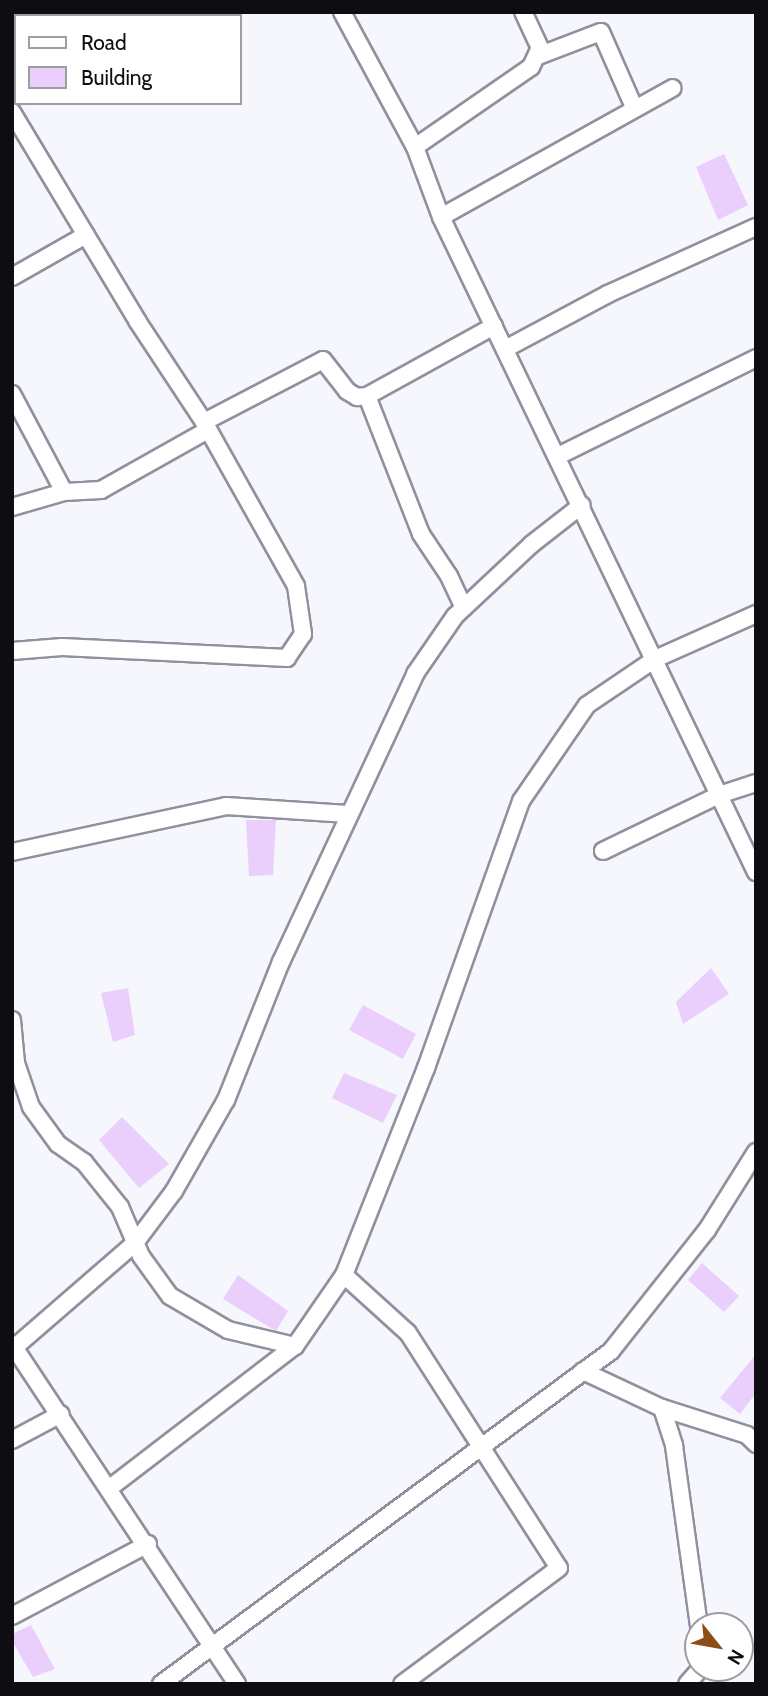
<!DOCTYPE html>
<style>
body{margin:0}
#map{position:relative;width:768px;height:1696px;overflow:hidden;background:#f6f6fd;font-family:Cabin,sans-serif}
div>[style]{position:absolute}
.building>*{inset:0;background:#eacffd}
.roads{filter:drop-shadow(2px 0 #90909f) drop-shadow(-2px 0 #90909f) drop-shadow(0 2px #90909f) drop-shadow(0 -2px #90909f)}
.minor>*{height:16px;margin:-8px;padding:0 8px;transform-origin:8px;border-radius:8px;background:#fff}
span{translate:-50% -50%;white-space:nowrap;text-align:center;line-height:1.15;-webkit-text-stroke:6px #fff;paint-order:stroke}
.frame{position:absolute;inset:0;border:14px solid #0d0d12;pointer-events:none}
.legend{position:absolute;left:14px;top:14px;width:228px;height:91px;box-sizing:border-box;background:#fff;border:2px solid #9e9ea0;margin:0;padding:9px 12px;list-style:none;font-size:21px;color:#0d0d12}
.legend li{display:flex;align-items:center;gap:14px;height:35px}
.legend b{width:35px;border:2px solid #9e9ea0}
.north{position:absolute;left:684px;top:1612px;width:70px;height:70px;box-sizing:border-box;background:#fff;border:2px solid #9e9ea0;border-radius:50%;rotate:121deg;font-size:19px;font-weight:700;line-height:28px;text-align:center;color:#0d0d12}
.north::after{content:'';display:block;margin:auto;width:24px;height:32px;background:#8d4e15;clip-path:polygon(50% 0,100% 100%,50% 72%,0 100%)}
</style>
<div id="map">
<div class="building">
<i style="clip-path:polygon(724px 154px,748px 205px,718px 220px,696px 167px)"></i>
<i style="clip-path:polygon(246px 820px,276px 820px,273px 875px,249px 876px)"></i>
<i style="clip-path:polygon(711px 968px,729px 994px,683px 1024px,676px 1002px)"></i>
<i style="clip-path:polygon(128px 988px,135px 1035px,113px 1042px,101px 993px)"></i>
<i style="clip-path:polygon(363px 1005px,416px 1034px,403px 1059px,349px 1030px)"></i>
<i style="clip-path:polygon(344px 1073px,397px 1095px,383px 1123px,332px 1098px)"></i>
<i style="clip-path:polygon(122px 1117px,169px 1164px,139px 1188px,99px 1140px)"></i>
<i style="clip-path:polygon(702px 1263px,739px 1296px,724px 1312px,688px 1280px)"></i>
<i style="clip-path:polygon(238px 1275px,288px 1311px,276px 1331px,223px 1299px)"></i>
<i style="clip-path:polygon(756px 1354px,756px 1393px,740px 1414px,720px 1398px)"></i>
<i style="clip-path:polygon(31px 1625px,55px 1669px,33px 1677px,12px 1641px,12px 1634px)"></i>
</div>
<div class="roads">
<div class="minor">
<i style="left:342px;top:12px;width:153px;rotate:61.6deg"></i>
<i style="left:415px;top:147px;width:75px;rotate:69.6deg"></i>
<i style="left:441px;top:217px;width:727px;rotate:64.32deg"></i>
<i style="left:538px;top:56px;width:67px;rotate:-20.9deg"></i>
<i style="left:601px;top:32px;width:82px;rotate:66.3deg"></i>
<i style="left:12px;top:112px;width:245px;rotate:59deg"></i>
<i style="left:138px;top:322px;width:120px;rotate:56.6deg"></i>
<i style="left:204px;top:422px;width:188px;rotate:60.7deg"></i>
<i style="left:296px;top:586px;width:49px;rotate:81.7deg"></i>
<i style="left:303px;top:634px;width:29px;rotate:124deg"></i>
<i style="left:287px;top:658px;width:225px;rotate:-177.2deg"></i>
<i style="left:62px;top:647px;width:50px;rotate:175.4deg"></i>
<i style="left:415px;top:147px;width:141px;rotate:-34.6deg"></i>
<i style="left:531px;top:67px;width:21px;rotate:-65deg"></i>
<i style="left:540px;top:48px;width:40px;rotate:-115deg"></i>
<i style="left:441px;top:217px;width:265px;rotate:-29.1deg"></i>
<i style="left:12px;top:277px;width:85px;rotate:-29.6deg"></i>
<i style="left:505px;top:349px;width:117px;rotate:-28.1deg"></i>
<i style="left:608px;top:294px;width:162px;rotate:-24.4deg"></i>
<i style="left:12px;top:394px;width:111px;rotate:62deg"></i>
<i style="left:367px;top:396px;width:148px;rotate:68.6deg"></i>
<i style="left:421px;top:534px;width:50px;rotate:56.3deg"></i>
<i style="left:449px;top:576px;width:35px;rotate:65deg"></i>
<i style="left:204px;top:422px;width:134px;rotate:-27.5deg"></i>
<i style="left:323px;top:360px;width:39px;rotate:52deg"></i>
<i style="left:347px;top:391px;width:12px;rotate:31deg"></i>
<i style="left:357px;top:397px;width:10px;rotate:-6deg"></i>
<i style="left:367px;top:396px;width:145px;rotate:-28.9deg"></i>
<i style="left:558px;top:456px;width:221px;rotate:-26.3deg"></i>
<i style="left:12px;top:507px;width:54px;rotate:-16.1deg"></i>
<i style="left:64px;top:492px;width:37px;rotate:-3deg"></i>
<i style="left:101px;top:490px;width:123px;rotate:-29.3deg"></i>
<i style="left:603px;top:851px;width:129px;rotate:-25.8deg"></i>
<i style="left:719px;top:795px;width:39px;rotate:-18deg"></i>
<i style="left:12px;top:852px;width:219px;rotate:-12.1deg"></i>
<i style="left:226px;top:806px;width:122px;rotate:3.8deg"></i>
<i style="left:12px;top:1020px;width:43px;rotate:84.7deg"></i>
<i style="left:16px;top:1063px;width:11px;rotate:112deg"></i>
<i style="left:16px;top:1063px;width:46px;rotate:71.2deg"></i>
<i style="left:31px;top:1107px;width:46px;rotate:53.9deg"></i>
<i style="left:58px;top:1144px;width:32px;rotate:35deg"></i>
<i style="left:84px;top:1162px;width:58px;rotate:51.3deg"></i>
<i style="left:120px;top:1207px;width:53px;rotate:66.8deg"></i>
<i style="left:141px;top:1256px;width:49px;rotate:54.1deg"></i>
<i style="left:170px;top:1296px;width:67px;rotate:30.4deg"></i>
<i style="left:228px;top:1330px;width:69px;rotate:13.4deg"></i>
<i style="left:344px;top:1275px;width:86px;rotate:42.2deg"></i>
<i style="left:408px;top:1333px;width:279px;rotate:57.3deg"></i>
<i style="left:559px;top:1568px;width:195px;rotate:143.5deg"></i>
<i style="left:12px;top:1344px;width:408px;rotate:56.5deg"></i>
<i style="left:15px;top:1347px;width:159px;rotate:-40.9deg"></i>
<i style="left:135px;top:1243px;width:65px;rotate:-53.1deg"></i>
<i style="left:174px;top:1191px;width:105px;rotate:-60.3deg"></i>
<i style="left:226px;top:1100px;width:149px;rotate:-68.3deg"></i>
<i style="left:281px;top:962px;width:318px;rotate:-65deg"></i>
<i style="left:415px;top:674px;width:70px;rotate:-55.4deg"></i>
<i style="left:455px;top:616px;width:105px;rotate:-43.1deg"></i>
<i style="left:532px;top:544px;width:63px;rotate:-38deg"></i>
<i style="left:583px;top:1371px;width:87px;rotate:25.1deg"></i>
<i style="left:662px;top:1408px;width:89px;rotate:17.6deg"></i>
<i style="left:747px;top:1435px;width:13px;rotate:45deg"></i>
<i style="left:662px;top:1408px;width:40px;rotate:72deg"></i>
<i style="left:674px;top:1446px;width:182px;rotate:82.1deg"></i>
<i style="left:12px;top:1440px;width:55px;rotate:-28deg"></i>
<i style="left:111px;top:1487px;width:232px;rotate:-37.5deg"></i>
<i style="left:295px;top:1346px;width:86px;rotate:-55.4deg"></i>
<i style="left:344px;top:1275px;width:223px;rotate:-68.4deg"></i>
<i style="left:426px;top:1068px;width:283px;rotate:-70.4deg"></i>
<i style="left:521px;top:801px;width:116px;rotate:-55.5deg"></i>
<i style="left:587px;top:705px;width:82px;rotate:-34.1deg"></i>
<i style="left:655px;top:659px;width:111px;rotate:-24deg"></i>
<i style="left:12px;top:1616px;width:154px;rotate:-27.9deg"></i>
<i style="left:161px;top:1684px;width:560px;rotate:-36.5deg"></i>
<i style="left:611px;top:1351px;width:154px;rotate:-51.6deg"></i>
<i style="left:707px;top:1230px;width:92px;rotate:-57.9deg"></i>
<i style="left:687px;top:1684px;width:21px;rotate:-49deg"></i>
</div>
</div>
<div class="frame"></div>
<ul class="legend">
<li><b style="height:9px;background:#fff"></b>Road</li>
<li><b style="height:19px;background:#eacffd"></b>Building</li>
</ul>
<div class="north">N</div>
</div>
